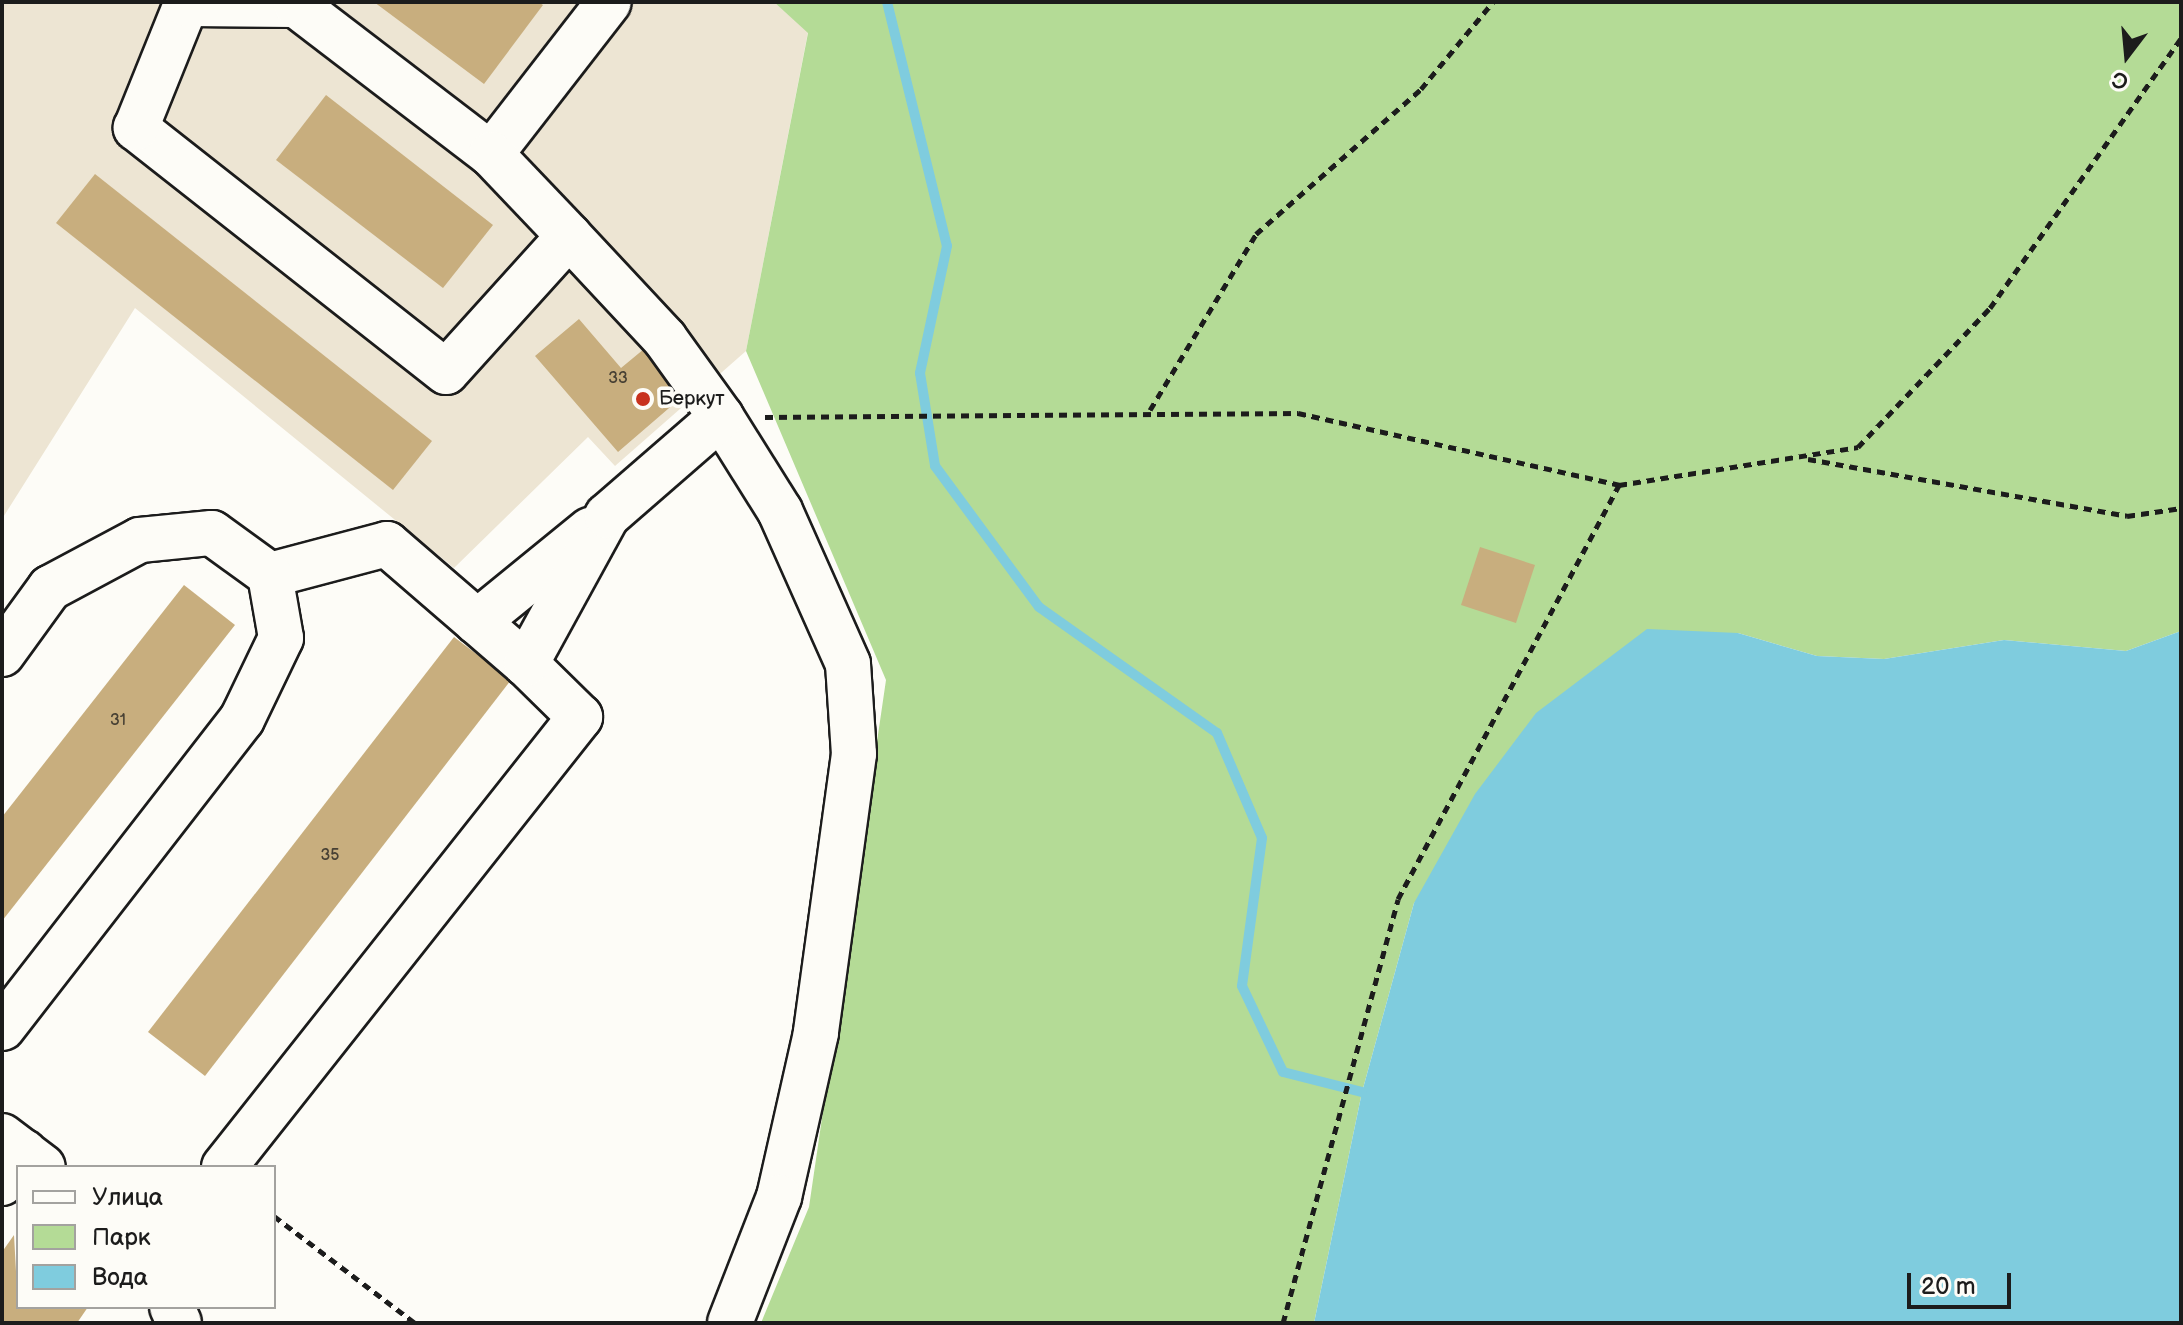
<!DOCTYPE html>
<meta charset="utf-8">
<style>
body{margin:0}
#map{position:relative;width:2183px;height:1325px;overflow:hidden;background:#fdfcf7;font-family:"Balsamiq Sans",sans-serif}
div>[style]{position:absolute}
.built>*{inset:0;background:#ede5d3}
.green>*{inset:0;background:#b4db96}
.water>*{inset:0;background:#7fccde}
.stream>*{height:10px;margin:-5px;padding:0 5px;transform-origin:5px;border-radius:5px;background:#7fccde}
.building>*{inset:0;background:#c8ae7e}
.path>*{height:5px;margin-top:-2.5px;transform-origin:0;background:repeating-linear-gradient(90deg,#1c1c1c 0 8px,transparent 0 14px)}
.roads{filter:drop-shadow(2px 0 #1c1c1c) drop-shadow(-2px 0 #1c1c1c) drop-shadow(0 2px #1c1c1c) drop-shadow(0 -2px #1c1c1c)}
.minor>*{height:44px;margin:-22px;padding:0 22px;transform-origin:22px;border-radius:22px;background:#fdfcf7}
.dots>*{width:22px;height:22px;translate:-50% -50%;box-sizing:border-box;border:4px solid #fdfcf7;border-radius:50%}
span{translate:-50% -50%;white-space:nowrap;text-align:center;line-height:1.15;-webkit-text-stroke:7px #fdfcf7;paint-order:stroke}
.number-label{font-size:16px;color:#474034}
.number-label span{-webkit-text-stroke-width:0}
.poi-label{font-size:20px;color:#1c1c1c}
.left{translate:0 -50%;text-align:left}
.frame{position:absolute;inset:0;border:4px solid #1c1c1c;pointer-events:none}
.legend{position:absolute;left:16px;top:1165px;width:260px;height:144px;box-sizing:border-box;background:#fdfcf7;border:2px solid #a3a29f;margin:0;padding:10px 14px;list-style:none;font-size:24px;color:#1c1c1c}
.legend li{display:flex;align-items:center;gap:16px;height:40px}
.legend b{width:40px;border:2px solid #a3a29f}
.north{position:absolute;left:2087px;top:16px;width:80px;height:80px;-webkit-text-stroke:6px #fdfcf7;paint-order:stroke;rotate:196deg;font-size:22px;font-weight:700;line-height:32px;text-align:center;color:#1c1c1c}
.north::after{content:'';display:block;margin:auto;width:28px;height:36px;background:#1c1c1c;clip-path:polygon(50% 0,100% 100%,50% 72%,0 100%)}
.scale{position:absolute;left:1907px;top:1273px;width:104px;height:36px;box-sizing:border-box;border:4px solid #1c1c1c;border-top:0;padding-left:10px;font-size:24px;line-height:28px;white-space:nowrap;color:#1c1c1c;-webkit-text-stroke:6px #fdfcf7;paint-order:stroke}
</style>
<div id="map">
<div class="built">
<i style="clip-path:polygon(2px 2px,774px 2px,808px 32px,746px 351px,615px 466px,588px 437px,454px 568px,135px 308px,2px 519px)"></i>
</div>
<div class="green">
<i style="clip-path:polygon(774px 2px,2181px 2px,2181px 631px,2126px 651px,2004px 640px,1884px 659px,1817px 656px,1738px 633px,1414px 903px,1362px 1092px,1314px 1323px,761px 1323px,809px 1207px,886px 680px,746px 351px,808px 33px)"></i>
</div>
<div class="water">
<i style="clip-path:polygon(1647px 629px,1738px 633px,1817px 656px,1884px 659px,2004px 640px,2126px 651px,2181px 631px,2181px 1323px,1314px 1323px,1362px 1092px,1414px 903px,1475px 794px,1536px 713px)"></i>
</div>
<div class="stream">
<i style="left:887px;top:2px;width:251px;rotate:76.2deg"></i>
<i style="left:947px;top:246px;width:130px;rotate:102deg"></i>
<i style="left:920px;top:373px;width:94px;rotate:80.8deg"></i>
<i style="left:935px;top:466px;width:175px;rotate:53.6deg"></i>
<i style="left:1039px;top:607px;width:218px;rotate:35.3deg"></i>
<i style="left:1217px;top:733px;width:114px;rotate:66.8deg"></i>
<i style="left:1262px;top:838px;width:149px;rotate:97.7deg"></i>
<i style="left:1242px;top:986px;width:95px;rotate:64.5deg"></i>
<i style="left:1283px;top:1072px;width:81px;rotate:14.2deg"></i>
</div>
<div class="building">
<i style="clip-path:polygon(374px 2px,538px 2px,543px 5px,484px 84px)"></i>
<i style="clip-path:polygon(326px 95px,493px 225px,443px 288px,276px 160px)"></i>
<i style="clip-path:polygon(95px 174px,432px 441px,393px 490px,56px 223px)"></i>
<i style="clip-path:polygon(579px 319px,621px 368px,650px 344px,690px 390px,618px 452px,535px 356px)"></i>
<i style="clip-path:polygon(1480px 547px,1535px 565px,1516px 623px,1461px 605px)"></i>
<i style="clip-path:polygon(184px 585px,235px 625px,2px 921px,2px 817px)"></i>
<i style="clip-path:polygon(454px 637px,511px 680px,205px 1076px,148px 1032px)"></i>
<i style="clip-path:polygon(14px 1235px,18px 1307px,88px 1307px,77px 1323px,2px 1323px,2px 1252px)"></i>
</div>
<div class="path">
<i style="left:1150px;top:410px;width:205px;rotate:-58.9deg"></i>
<i style="left:1256px;top:234px;width:220px;rotate:-41.3deg"></i>
<i style="left:1421px;top:89px;width:113px;rotate:-50.4deg"></i>
<i style="left:765px;top:417px;width:533px;rotate:-0.43deg"></i>
<i style="left:1298px;top:413px;width:329px;rotate:12.6deg"></i>
<i style="left:1808px;top:459px;width:324px;rotate:10.1deg"></i>
<i style="left:2127px;top:516px;width:55px;rotate:-8.4deg"></i>
<i style="left:274px;top:1216px;width:177px;rotate:37.2deg"></i>
<i style="left:1283px;top:1323px;width:439px;rotate:-74.8deg"></i>
<i style="left:1398px;top:899px;width:469px;rotate:-61.9deg"></i>
<i style="left:1619px;top:485px;width:242px;rotate:-9deg"></i>
<i style="left:1858px;top:447px;width:192px;rotate:-46.5deg"></i>
<i style="left:1990px;top:308px;width:331px;rotate:-54.7deg"></i>
</div>
<div class="roads">
<div class="minor">
<i style="left:491px;top:154px;width:192px;rotate:-52.2deg"></i>
<i style="left:569px;top:236px;width:183px;rotate:132.1deg"></i>
<i style="left:446px;top:372px;width:395px;rotate:-141.8deg"></i>
<i style="left:136px;top:128px;width:134px;rotate:-68deg"></i>
<i style="left:186px;top:4px;width:110px;rotate:0.5deg"></i>
<i style="left:296px;top:5px;width:245px;rotate:37.4deg"></i>
<i style="left:491px;top:154px;width:113px;rotate:46.4deg"></i>
<i style="left:569px;top:236px;width:141px;rotate:47deg"></i>
<i style="left:665px;top:339px;width:96px;rotate:54.3deg"></i>
<i style="left:721px;top:417px;width:111px;rotate:57.9deg"></i>
<i style="left:780px;top:511px;width:167px;rotate:66deg"></i>
<i style="left:848px;top:664px;width:90px;rotate:86.2deg"></i>
<i style="left:854px;top:754px;width:282px;rotate:97.8deg"></i>
<i style="left:816px;top:1033px;width:168px;rotate:102.7deg"></i>
<i style="left:779px;top:1197px;width:135px;rotate:111.3deg"></i>
<i style="left:270px;top:575px;width:121px;rotate:-14.8deg"></i>
<i style="left:387px;top:544px;width:184px;rotate:40.8deg"></i>
<i style="left:477px;top:622px;width:146px;rotate:-39.2deg"></i>
<i style="left:2px;top:654px;width:82px;rotate:-54deg"></i>
<i style="left:50px;top:588px;width:102px;rotate:-28.1deg"></i>
<i style="left:140px;top:540px;width:72px;rotate:-5.6deg"></i>
<i style="left:212px;top:533px;width:72px;rotate:35.9deg"></i>
<i style="left:270px;top:575px;width:64px;rotate:80.1deg"></i>
<i style="left:281px;top:638px;width:90px;rotate:115.7deg"></i>
<i style="left:242px;top:719px;width:391px;rotate:127.8deg"></i>
<i style="left:2px;top:1136px;width:51px;rotate:37.1deg"></i>
<i style="left:224px;top:1167px;width:574px;rotate:-51.65deg"></i>
<i style="left:580px;top:717px;width:76px;rotate:-135.5deg"></i>
<i style="left:526px;top:664px;width:169px;rotate:-61.3deg"></i>
<i style="left:607px;top:516px;width:151px;rotate:-41deg"></i>
<i style="left:2px;top:1183px;width:38px;rotate:-55deg"></i>
<i style="left:172px;top:1307px;width:17px;rotate:66deg"></i>
</div>
</div>
<div class="dots">
<i style="left:643px;top:399px;background:#c8321e"></i>
</div>
<div class="number-label">
<span style="left:618px;top:379px">33</span>
<span style="left:118px;top:721px">31</span>
<span style="left:330px;top:856px">35</span>
</div>
<div class="poi-label">
<span class="left" style="left:659px;top:399px">Беркут</span>
</div>
<div class="frame"></div>
<ul class="legend">
<li><b style="height:10px;background:#fdfcf7"></b>Улица</li>
<li><b style="height:22px;background:#b4db96"></b>Парк</li>
<li><b style="height:22px;background:#7fccde"></b>Вода</li>
</ul>
<div class="north">С</div>
<div class="scale">20 m</div>
</div>
